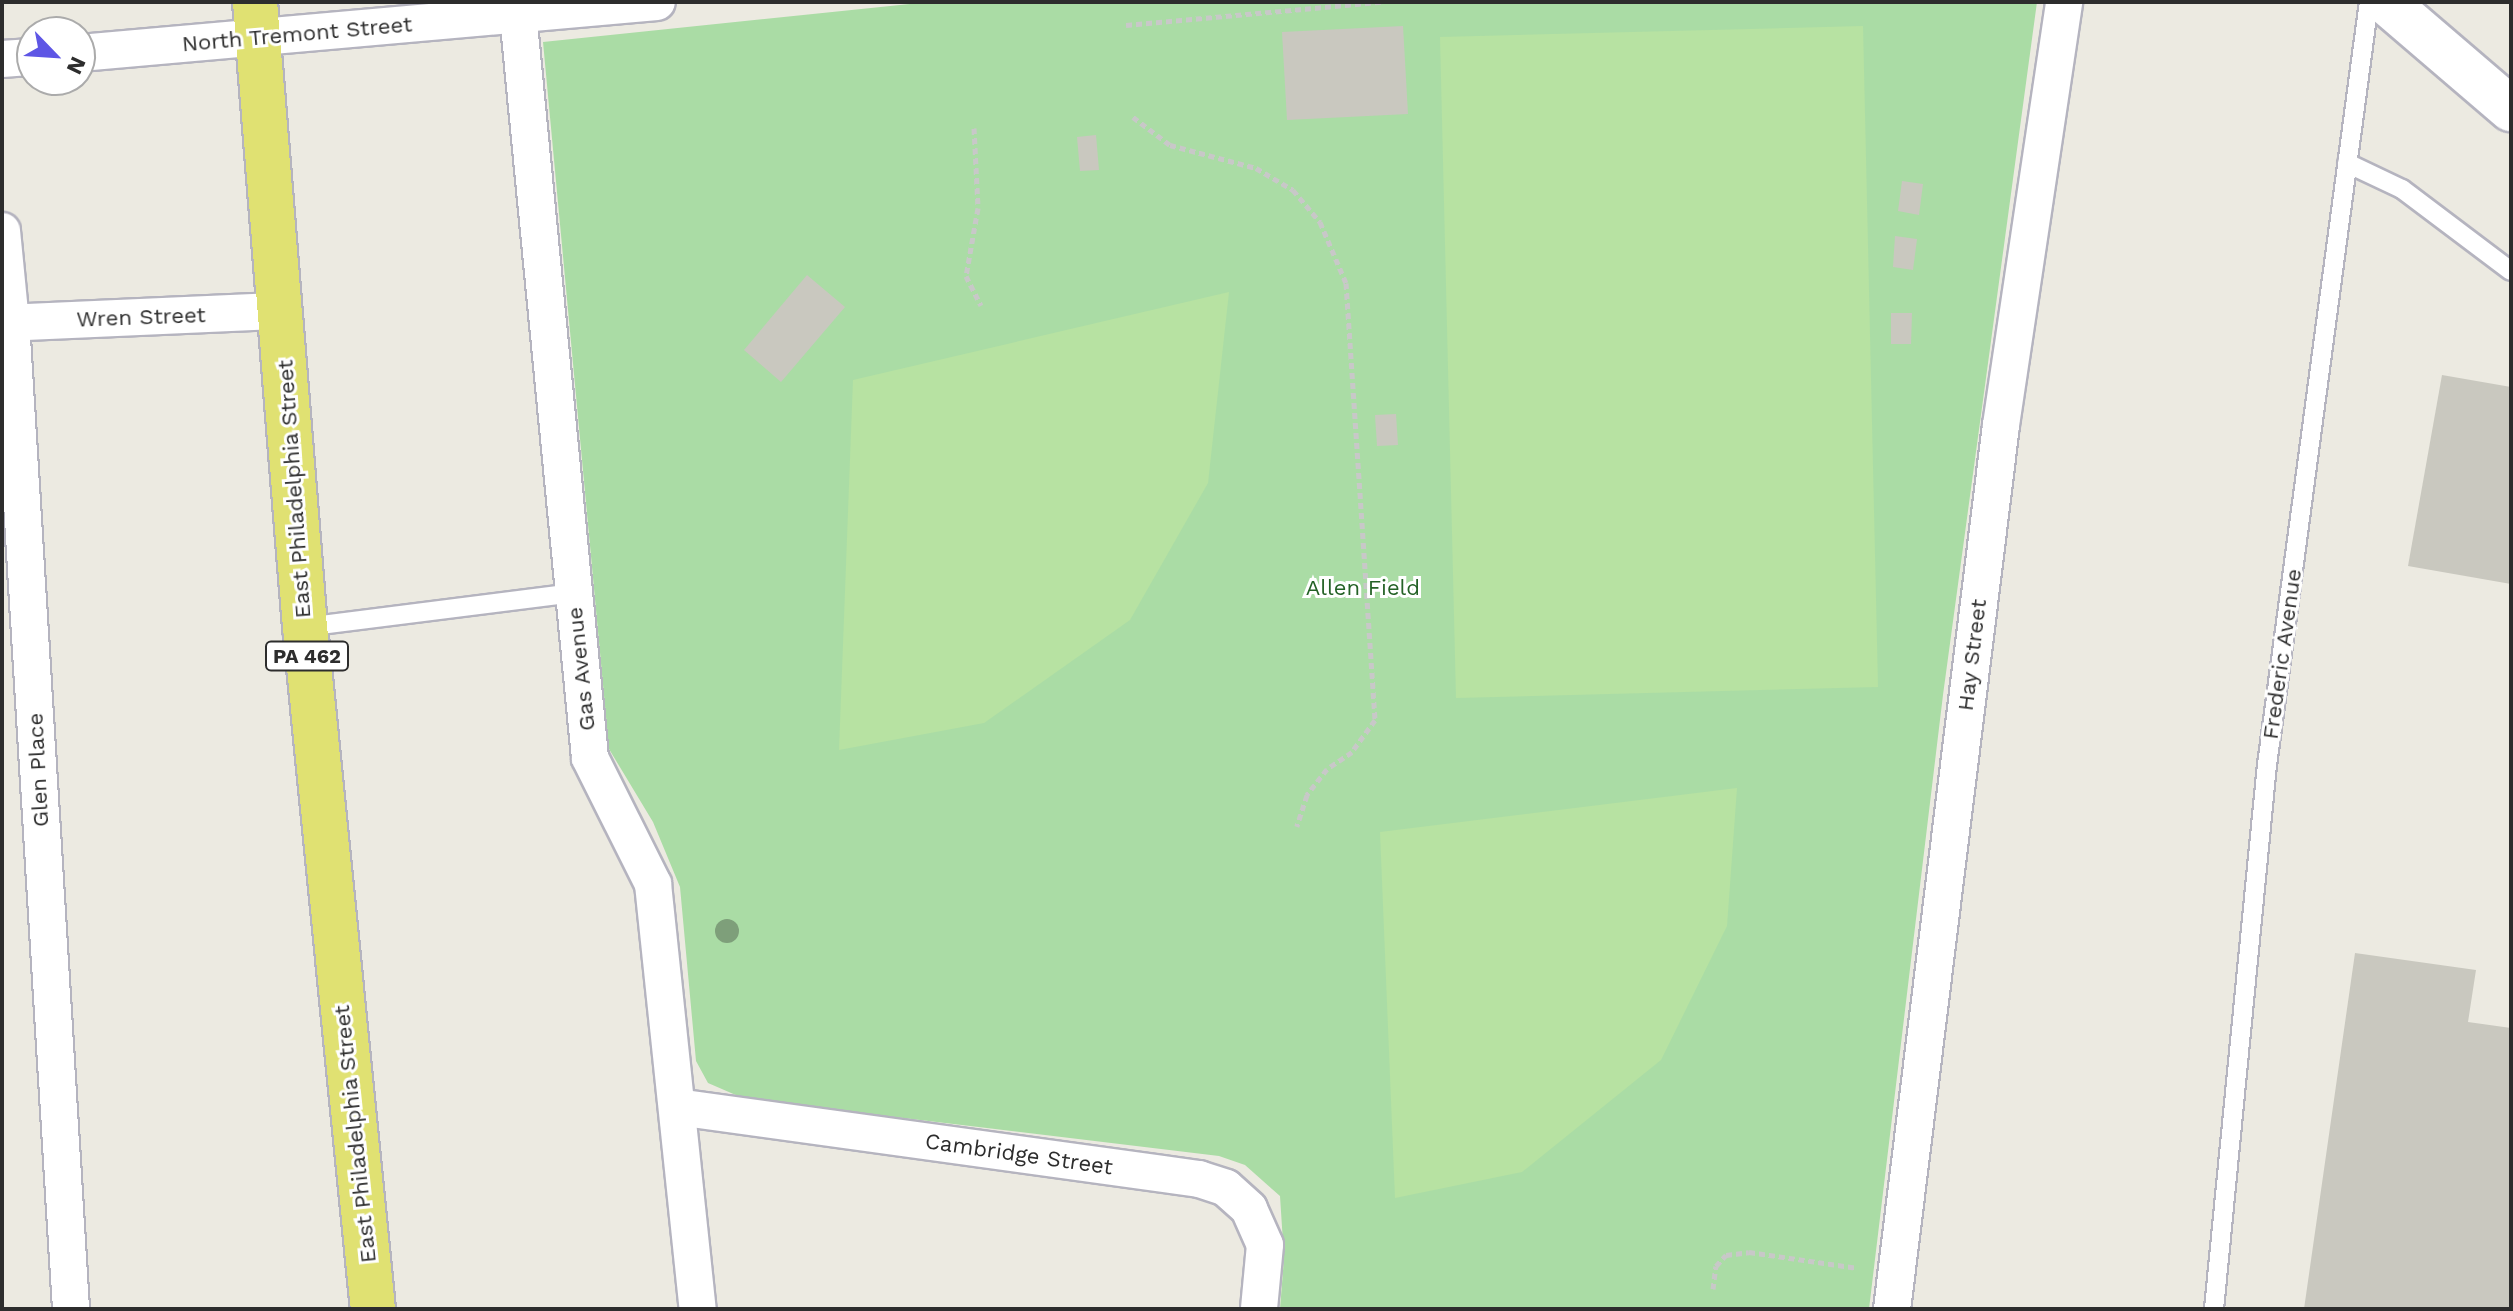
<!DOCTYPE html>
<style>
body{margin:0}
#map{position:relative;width:2513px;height:1311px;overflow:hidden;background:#eceae1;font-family:"Work Sans",sans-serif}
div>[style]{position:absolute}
.green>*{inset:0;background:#aadca5}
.pitch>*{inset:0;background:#b7e2a2}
.building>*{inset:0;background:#c9c8bf}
.path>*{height:5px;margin-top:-2.5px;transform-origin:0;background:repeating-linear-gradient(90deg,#c8c8c8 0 6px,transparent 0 10px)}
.roads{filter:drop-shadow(2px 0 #b5b4bf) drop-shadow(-2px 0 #b5b4bf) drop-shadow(0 2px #b5b4bf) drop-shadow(0 -2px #b5b4bf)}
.lane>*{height:18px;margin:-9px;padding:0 9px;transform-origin:9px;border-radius:9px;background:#fff}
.street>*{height:36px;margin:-18px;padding:0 18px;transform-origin:18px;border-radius:18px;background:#fff}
.secondary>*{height:44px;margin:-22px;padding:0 22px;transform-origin:22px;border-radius:22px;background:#fff}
.primary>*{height:44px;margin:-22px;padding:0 22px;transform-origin:22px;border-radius:22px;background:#e0e172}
.trees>*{width:24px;height:24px;margin:-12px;border-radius:50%;background:#7e9f7a}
span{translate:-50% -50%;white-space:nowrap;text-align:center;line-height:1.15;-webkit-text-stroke:6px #fff;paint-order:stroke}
.shield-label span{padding:2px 6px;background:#fff;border:2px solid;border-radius:6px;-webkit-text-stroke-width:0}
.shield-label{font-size:20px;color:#2d2d2d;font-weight:700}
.street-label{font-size:22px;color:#2d2d2d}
.park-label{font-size:22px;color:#246226}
.frame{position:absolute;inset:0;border:4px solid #2d2d2d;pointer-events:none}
.north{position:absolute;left:16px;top:16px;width:80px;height:80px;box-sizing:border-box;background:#fff;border:2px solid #ababab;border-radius:50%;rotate:115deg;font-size:22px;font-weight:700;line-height:32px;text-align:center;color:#2d2d2d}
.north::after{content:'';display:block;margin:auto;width:28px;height:36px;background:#5e56e5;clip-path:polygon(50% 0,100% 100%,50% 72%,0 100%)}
</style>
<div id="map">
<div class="green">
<i style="clip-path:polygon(929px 2px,2037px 2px,1943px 695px,1869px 1309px,1280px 1309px,1284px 1258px,1280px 1196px,1245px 1165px,1219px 1156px,745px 1099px,708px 1083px,696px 1061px,680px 887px,653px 822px,609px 749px,543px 42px)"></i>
</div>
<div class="pitch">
<i style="clip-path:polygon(1863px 26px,1878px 687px,1456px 698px,1440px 37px)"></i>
<i style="clip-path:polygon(1229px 292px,1208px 483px,1130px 620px,984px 723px,839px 750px,853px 380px)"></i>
<i style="clip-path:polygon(1737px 788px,1727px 926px,1661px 1060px,1522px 1172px,1395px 1198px,1380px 832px)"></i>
</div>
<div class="building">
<i style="clip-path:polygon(1403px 26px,1408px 114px,1287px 120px,1282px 32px)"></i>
<i style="clip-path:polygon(1096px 135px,1099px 170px,1080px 171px,1077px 137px)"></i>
<i style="clip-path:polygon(1902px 181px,1923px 184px,1919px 215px,1898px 211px)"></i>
<i style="clip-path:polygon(1895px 236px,1917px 239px,1913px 270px,1893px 267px)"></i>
<i style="clip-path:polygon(807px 275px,845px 307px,781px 382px,744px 350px)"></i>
<i style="clip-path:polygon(1891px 313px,1912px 313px,1911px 344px,1891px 344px)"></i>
<i style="clip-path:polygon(2442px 375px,2511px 387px,2511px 584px,2408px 566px)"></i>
<i style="clip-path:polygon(1396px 414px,1398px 445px,1377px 446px,1375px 415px)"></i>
<i style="clip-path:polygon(2355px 953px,2476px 970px,2468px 1022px,2511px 1028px,2511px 1309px,2304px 1309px)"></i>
</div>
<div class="path">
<i style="left:1126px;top:25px;width:256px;rotate:-5.2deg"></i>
<i style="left:1133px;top:117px;width:46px;rotate:37.1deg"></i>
<i style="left:1170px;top:145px;width:89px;rotate:15deg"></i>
<i style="left:1256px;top:168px;width:43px;rotate:30.7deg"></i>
<i style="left:1293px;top:190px;width:42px;rotate:49.8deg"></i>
<i style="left:1320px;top:222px;width:66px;rotate:66.9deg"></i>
<i style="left:1346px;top:283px;width:438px;rotate:86.2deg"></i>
<i style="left:1375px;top:720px;width:39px;rotate:126deg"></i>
<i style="left:1352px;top:752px;width:30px;rotate:146deg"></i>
<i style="left:1327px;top:769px;width:33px;rotate:128deg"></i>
<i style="left:1307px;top:795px;width:33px;rotate:108deg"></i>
<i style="left:974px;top:128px;width:80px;rotate:87.1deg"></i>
<i style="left:978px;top:208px;width:69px;rotate:100deg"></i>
<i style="left:966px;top:276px;width:33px;rotate:63deg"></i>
<i style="left:1713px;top:1289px;width:23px;rotate:-83deg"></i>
<i style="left:1716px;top:1266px;width:15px;rotate:-48deg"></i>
<i style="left:1726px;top:1255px;width:23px;rotate:-7deg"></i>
<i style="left:1749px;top:1252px;width:110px;rotate:8.4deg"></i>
</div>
<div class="roads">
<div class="lane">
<i style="left:2347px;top:163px;width:61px;rotate:25.3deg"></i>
<i style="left:2402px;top:189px;width:136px;rotate:37deg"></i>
<i style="left:305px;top:627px;width:270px;rotate:-7.2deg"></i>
<i style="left:2214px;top:1309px;width:547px;rotate:-84.44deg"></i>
<i style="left:2267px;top:765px;width:770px;rotate:-82.39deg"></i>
</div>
<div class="street">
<i style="left:518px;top:14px;width:747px;rotate:84.47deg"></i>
<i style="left:590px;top:758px;width:141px;rotate:63.4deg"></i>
<i style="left:653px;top:884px;width:427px;rotate:84deg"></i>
<i style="left:80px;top:53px;width:579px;rotate:-5.05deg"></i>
<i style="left:2px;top:59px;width:30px;rotate:-4deg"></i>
<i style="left:2px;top:231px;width:91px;rotate:84.4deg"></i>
<i style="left:11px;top:322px;width:989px;rotate:86.52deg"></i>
<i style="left:2px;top:323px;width:279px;rotate:-2.5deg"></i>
<i style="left:677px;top:1107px;width:527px;rotate:7.85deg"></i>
<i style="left:1199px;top:1179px;width:28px;rotate:18deg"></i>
<i style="left:1226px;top:1188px;width:31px;rotate:42deg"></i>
<i style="left:1249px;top:1209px;width:39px;rotate:66deg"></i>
<i style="left:1265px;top:1245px;width:64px;rotate:95.4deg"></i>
<i style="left:1892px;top:1309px;width:891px;rotate:-82.97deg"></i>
<i style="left:2001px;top:425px;width:428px;rotate:-81.5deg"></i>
</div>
<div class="secondary">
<i style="left:2386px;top:2px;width:165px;rotate:40.6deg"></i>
</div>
<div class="primary">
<i style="left:255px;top:2px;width:627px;rotate:85.43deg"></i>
<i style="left:305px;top:627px;width:685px;rotate:84.31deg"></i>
</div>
</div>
<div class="trees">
<i style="left:727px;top:931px"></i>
</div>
<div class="shield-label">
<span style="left:307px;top:656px">PA 462</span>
</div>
<div class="street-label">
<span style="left:297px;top:34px;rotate:-5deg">North Tremont Street</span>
<span style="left:141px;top:317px;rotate:-2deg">Wren Street</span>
<span style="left:294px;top:489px;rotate:-94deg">East Philadelphia Street</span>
<span style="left:2282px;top:654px;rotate:-82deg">Frederic Avenue</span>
<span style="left:1972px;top:655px;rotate:-83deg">Hay Street</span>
<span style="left:581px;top:669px;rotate:-96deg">Gas Avenue</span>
<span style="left:38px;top:770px;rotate:-93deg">Glen Place</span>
<span style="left:355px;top:1134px;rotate:-96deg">East Philadelphia Street</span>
<span style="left:1019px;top:1154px;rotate:8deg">Cambridge Street</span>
</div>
<div class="park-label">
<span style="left:1363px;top:588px">Allen Field</span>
</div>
<div class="frame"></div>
<div class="north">N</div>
</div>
